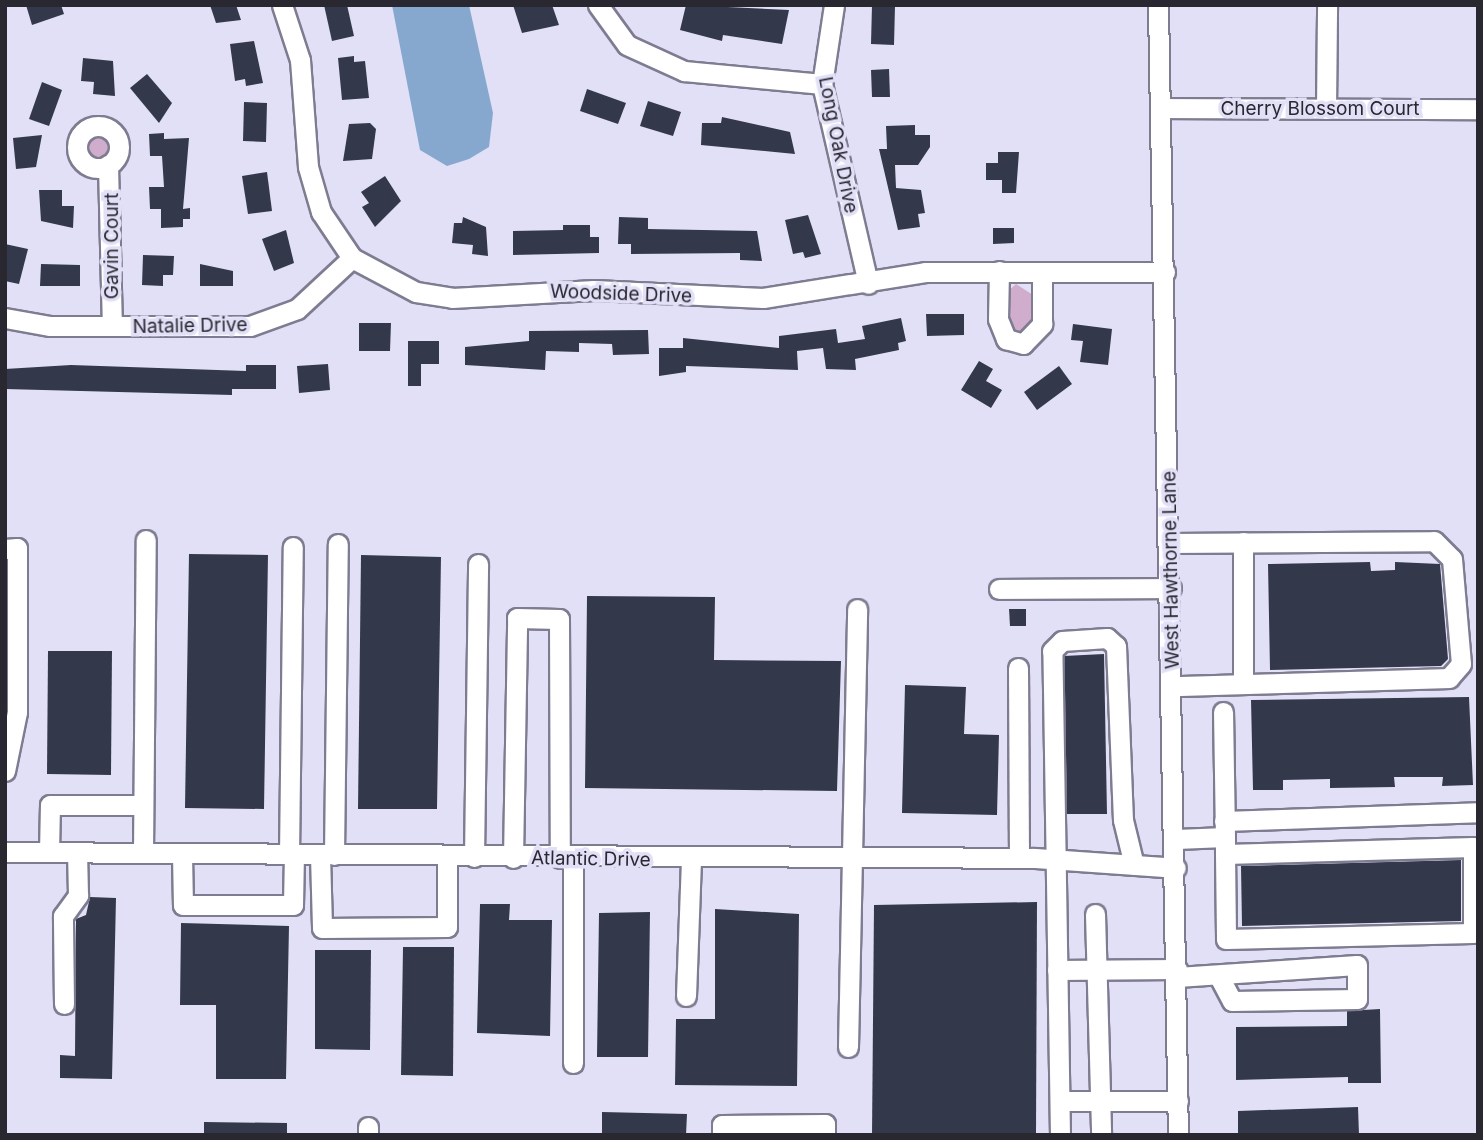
<!DOCTYPE html>
<style>
body{margin:0}
#map{position:relative;width:1483px;height:1140px;overflow:hidden;background:#e2e0f7;font-family:Inter,sans-serif}
div>[style]{position:absolute}
.green>*{inset:0;background:#d0adcd}
.round{border-radius:50%}
.water>*{inset:0;background:#86a8ce}
.building>*{inset:0;background:#33394a}
.roads{filter:drop-shadow(2px 0 #7e7c91) drop-shadow(-2px 0 #7e7c91) drop-shadow(0 2px #7e7c91) drop-shadow(0 -2px #7e7c91)}
.minor>*{height:19px;margin:-9.5px;padding:0 9.5px;transform-origin:9.5px;border-radius:9.5px;background:#fff}
.minor>.ring{margin:-9.5px;padding:0;box-sizing:content-box;background:none;border:19px solid #fff;border-radius:50%}
span{translate:-50% -50%;white-space:nowrap;text-align:center;line-height:1.15;-webkit-text-stroke:7px #e2e0f7;paint-order:stroke}
.street-label{font-size:19px;color:#292831}
.frame{position:absolute;inset:0;border:7px solid #292831;pointer-events:none}
</style>
<div id="map">
<div class="green">
<i class="round" style="left:84px;top:134px;width:26px;height:26px"></i>
<i style="clip-path:polygon(1016px 284px,1033px 295px,1032px 327px,1025px 334px,1012px 333px,1008px 324px,1007px 292px)"></i>
</div>
<div class="water">
<i style="clip-path:polygon(392px 5px,469px 5px,493px 113px,489px 147px,469px 159px,447px 166px,420px 150px)"></i>
</div>
<div class="building">
<i style="clip-path:polygon(26px 5px,61px 5px,64px 14px,32px 25px)"></i>
<i style="clip-path:polygon(210px 5px,236px 5px,241px 20px,216px 23px)"></i>
<i style="clip-path:polygon(324px 5px,347px 5px,354px 36px,332px 41px)"></i>
<i style="clip-path:polygon(513px 5px,552px 5px,559px 25px,522px 33px)"></i>
<i style="clip-path:polygon(686px 5px,789px 10px,782px 44px,723px 35px,722px 41px,680px 30px)"></i>
<i style="clip-path:polygon(872px 5px,895px 6px,894px 45px,871px 44px)"></i>
<i style="clip-path:polygon(254px 41px,263px 83px,246px 86px,245px 79px,235px 81px,230px 44px)"></i>
<i style="clip-path:polygon(354px 56px,354px 62px,365px 61px,369px 98px,342px 100px,338px 58px)"></i>
<i style="clip-path:polygon(83px 58px,113px 61px,115px 96px,93px 94px,94px 82px,81px 81px)"></i>
<i style="clip-path:polygon(889px 69px,890px 97px,872px 97px,871px 70px)"></i>
<i style="clip-path:polygon(147px 74px,172px 103px,159px 123px,130px 88px)"></i>
<i style="clip-path:polygon(42px 82px,62px 90px,49px 126px,29px 119px)"></i>
<i style="clip-path:polygon(587px 89px,626px 103px,618px 124px,580px 111px)"></i>
<i style="clip-path:polygon(648px 101px,681px 112px,673px 136px,640px 126px)"></i>
<i style="clip-path:polygon(244px 102px,267px 103px,266px 142px,243px 141px)"></i>
<i style="clip-path:polygon(722px 117px,790px 132px,795px 154px,701px 145px,702px 123px,721px 123px)"></i>
<i style="clip-path:polygon(370px 123px,376px 129px,372px 159px,343px 161px,349px 124px)"></i>
<i style="clip-path:polygon(915px 125px,915px 135px,930px 135px,930px 147px,918px 165px,895px 165px,896px 188px,921px 190px,925px 213px,918px 214px,920px 227px,898px 230px,879px 149px,887px 149px,886px 126px)"></i>
<i style="clip-path:polygon(164px 133px,164px 139px,189px 138px,183px 209px,190px 208px,190px 219px,183px 219px,183px 227px,161px 228px,161px 209px,150px 209px,149px 187px,164px 187px,162px 156px,150px 156px,149px 134px)"></i>
<i style="clip-path:polygon(42px 135px,36px 167px,16px 169px,13px 138px)"></i>
<i style="clip-path:polygon(998px 152px,1019px 152px,1016px 193px,1002px 193px,1002px 180px,986px 180px,986px 163px,998px 163px)"></i>
<i style="clip-path:polygon(267px 172px,272px 211px,248px 214px,242px 176px)"></i>
<i style="clip-path:polygon(385px 176px,401px 201px,375px 227px,362px 207px,369px 203px,361px 192px)"></i>
<i style="clip-path:polygon(39px 190px,62px 190px,62px 206px,74px 206px,73px 228px,41px 221px)"></i>
<i style="clip-path:polygon(808px 215px,821px 254px,805px 258px,803px 252px,793px 254px,785px 220px)"></i>
<i style="clip-path:polygon(463px 217px,486px 227px,488px 256px,472px 254px,473px 245px,452px 243px,454px 223px,462px 223px)"></i>
<i style="clip-path:polygon(619px 217px,648px 218px,648px 229px,757px 231px,762px 261px,740px 260px,740px 253px,631px 254px,631px 244px,618px 244px)"></i>
<i style="clip-path:polygon(563px 225px,590px 225px,590px 237px,599px 237px,599px 253px,513px 255px,513px 231px,563px 230px)"></i>
<i style="clip-path:polygon(993px 228px,1014px 228px,1014px 243px,993px 244px)"></i>
<i style="clip-path:polygon(286px 230px,294px 263px,274px 271px,262px 239px)"></i>
<i style="clip-path:polygon(5px 244px,28px 249px,19px 284px,5px 281px)"></i>
<i style="clip-path:polygon(143px 255px,174px 256px,173px 275px,163px 275px,163px 286px,142px 285px)"></i>
<i style="clip-path:polygon(41px 264px,80px 265px,80px 286px,40px 286px)"></i>
<i style="clip-path:polygon(200px 264px,233px 271px,233px 286px,200px 286px)"></i>
<i style="clip-path:polygon(926px 314px,964px 314px,964px 335px,927px 336px)"></i>
<i style="clip-path:polygon(901px 318px,906px 341px,898px 343px,899px 350px,855px 359px,856px 370px,826px 369px,823px 348px,797px 351px,798px 370px,686px 366px,686px 372px,659px 376px,659px 348px,683px 348px,683px 338px,779px 348px,779px 336px,836px 329px,838px 343px,865px 339px,862px 326px)"></i>
<i style="clip-path:polygon(359px 323px,391px 323px,390px 351px,359px 351px)"></i>
<i style="clip-path:polygon(1073px 324px,1112px 329px,1108px 365px,1080px 362px,1083px 341px,1071px 340px)"></i>
<i style="clip-path:polygon(648px 330px,649px 354px,613px 355px,612px 344px,579px 343px,579px 352px,546px 351px,545px 370px,465px 365px,465px 347px,529px 341px,529px 331px)"></i>
<i style="clip-path:polygon(408px 341px,439px 341px,439px 364px,421px 364px,421px 386px,408px 386px)"></i>
<i style="clip-path:polygon(979px 361px,993px 369px,986px 381px,1002px 390px,991px 408px,961px 390px)"></i>
<i style="clip-path:polygon(328px 364px,330px 390px,299px 393px,297px 366px)"></i>
<i style="clip-path:polygon(71px 365px,246px 371px,246px 365px,276px 365px,276px 389px,232px 389px,232px 395px,5px 389px,5px 369px)"></i>
<i style="clip-path:polygon(1059px 366px,1072px 384px,1037px 410px,1024px 392px)"></i>
<i style="clip-path:polygon(189px 554px,268px 555px,264px 809px,185px 808px)"></i>
<i style="clip-path:polygon(361px 555px,441px 557px,437px 809px,358px 809px)"></i>
<i style="clip-path:polygon(1370px 562px,1371px 571px,1395px 570px,1395px 562px,1440px 564px,1448px 659px,1441px 666px,1270px 670px,1268px 564px)"></i>
<i style="clip-path:polygon(587px 596px,715px 597px,714px 660px,841px 661px,837px 791px,585px 788px)"></i>
<i style="clip-path:polygon(1009px 609px,1026px 609px,1026px 626px,1010px 626px)"></i>
<i style="clip-path:polygon(48px 651px,112px 651px,111px 775px,47px 774px)"></i>
<i style="clip-path:polygon(1104px 654px,1107px 814px,1067px 814px,1064px 656px)"></i>
<i style="clip-path:polygon(905px 685px,966px 687px,964px 734px,999px 735px,997px 815px,902px 813px)"></i>
<i style="clip-path:polygon(1469px 697px,1473px 785px,1442px 786px,1443px 777px,1394px 777px,1395px 787px,1330px 788px,1330px 779px,1283px 780px,1283px 790px,1253px 790px,1251px 700px)"></i>
<i style="clip-path:polygon(1461px 860px,1461px 921px,1242px 926px,1241px 866px)"></i>
<i style="clip-path:polygon(90px 897px,116px 898px,112px 1079px,60px 1078px,60px 1055px,75px 1056px,76px 919px,86px 915px)"></i>
<i style="clip-path:polygon(1037px 902px,1036px 1135px,872px 1135px,874px 905px)"></i>
<i style="clip-path:polygon(480px 904px,510px 904px,509px 920px,552px 920px,550px 1036px,477px 1033px)"></i>
<i style="clip-path:polygon(715px 909px,799px 914px,797px 1086px,675px 1085px,676px 1019px,715px 1019px)"></i>
<i style="clip-path:polygon(650px 912px,648px 1057px,597px 1057px,599px 913px)"></i>
<i style="clip-path:polygon(181px 923px,289px 926px,286px 1079px,216px 1079px,216px 1005px,180px 1005px)"></i>
<i style="clip-path:polygon(403px 947px,454px 947px,453px 1076px,401px 1075px)"></i>
<i style="clip-path:polygon(315px 950px,371px 950px,370px 1050px,315px 1049px)"></i>
<i style="clip-path:polygon(1380px 1009px,1381px 1083px,1348px 1083px,1348px 1077px,1236px 1080px,1236px 1027px,1347px 1026px,1347px 1011px)"></i>
<i style="clip-path:polygon(1358px 1107px,1359px 1135px,1238px 1135px,1238px 1111px)"></i>
<i style="clip-path:polygon(602px 1112px,687px 1114px,686px 1135px,602px 1135px)"></i>
<i style="clip-path:polygon(204px 1122px,287px 1123px,287px 1135px,204px 1135px)"></i>
</div>
<div class="roads">
<div class="minor">
<i style="left:282px;top:5px;width:58px;rotate:71.9deg"></i>
<i style="left:300px;top:60px;width:107px;rotate:85.7deg"></i>
<i style="left:308px;top:167px;width:47px;rotate:73.9deg"></i>
<i style="left:321px;top:212px;width:55px;rotate:56deg"></i>
<i style="left:352px;top:258px;width:72px;rotate:28deg"></i>
<i style="left:416px;top:292px;width:36px;rotate:9deg"></i>
<i style="left:452px;top:298px;width:142px;rotate:-3.2deg"></i>
<i style="left:594px;top:290px;width:169px;rotate:2.7deg"></i>
<i style="left:763px;top:298px;width:164px;rotate:-9.1deg"></i>
<i style="left:925px;top:272px;width:240px"></i>
<i style="left:598px;top:5px;width:49px;rotate:54.1deg"></i>
<i style="left:627px;top:45px;width:63px;rotate:24.5deg"></i>
<i style="left:684px;top:71px;width:139px;rotate:5.4deg"></i>
<i style="left:834px;top:5px;width:80px;rotate:98.6deg"></i>
<i style="left:822px;top:84px;width:205px;rotate:77deg"></i>
<i style="left:1158px;top:5px;width:1130px;rotate:88.99deg"></i>
<i style="left:1161px;top:108px;width:317px;rotate:0.2deg"></i>
<i style="left:1326px;top:109px;width:104px;rotate:-89.4deg"></i>
<i class="ring" style="left:77px;top:126px;width:23px;height:23px"></i>
<i style="left:108px;top:165px;width:161px;rotate:88.6deg"></i>
<i style="left:999px;top:271px;width:48px;rotate:91.2deg"></i>
<i style="left:998px;top:319px;width:22px;rotate:68deg"></i>
<i style="left:1006px;top:339px;width:18px;rotate:16deg"></i>
<i style="left:1023px;top:344px;width:28px;rotate:-46deg"></i>
<i style="left:1042px;top:324px;width:52px;rotate:-90deg"></i>
<i style="left:5px;top:318px;width:46px;rotate:10.1deg"></i>
<i style="left:50px;top:326px;width:200px"></i>
<i style="left:250px;top:326px;width:50px;rotate:-19.9deg"></i>
<i style="left:297px;top:309px;width:75px;rotate:-42.8deg"></i>
<i style="left:1243px;top:542px;width:142px;rotate:90deg"></i>
<i style="left:1170px;top:543px;width:264px;rotate:-0.4deg"></i>
<i style="left:1434px;top:541px;width:25px;rotate:45deg"></i>
<i style="left:1452px;top:559px;width:105px;rotate:85.1deg"></i>
<i style="left:1461px;top:664px;width:18px;rotate:131deg"></i>
<i style="left:1449px;top:678px;width:276px;rotate:178.3deg"></i>
<i style="left:5px;top:549px;width:12px;rotate:-5deg"></i>
<i style="left:17px;top:548px;width:164px;rotate:90deg"></i>
<i style="left:17px;top:712px;width:60px;rotate:101.5deg"></i>
<i style="left:999px;top:589px;width:172px;rotate:-0.3deg"></i>
<i style="left:1018px;top:668px;width:190px;rotate:89.7deg"></i>
<i style="left:1224px;top:821px;width:254px;rotate:-2deg"></i>
<i style="left:1225px;top:837px;width:17px;rotate:90deg"></i>
<i style="left:1225px;top:854px;width:85px;rotate:89.3deg"></i>
<i style="left:1226px;top:939px;width:247px;rotate:-1.4deg"></i>
<i style="left:1473px;top:933px;width:86px;rotate:-90deg"></i>
<i style="left:1473px;top:847px;width:248px;rotate:178.4deg"></i>
<i style="left:1176px;top:839px;width:49px;rotate:-2.3deg"></i>
<i style="left:1225px;top:837px;width:125px;rotate:-90.9deg"></i>
<i style="left:5px;top:852px;width:1029px;rotate:0.33deg"></i>
<i style="left:1034px;top:858px;width:142px;rotate:4deg"></i>
<i style="left:49px;top:852px;width:47px;rotate:-88.8deg"></i>
<i style="left:50px;top:805px;width:93px"></i>
<i style="left:143px;top:853px;width:313px;rotate:-89.5deg"></i>
<i style="left:182px;top:854px;width:51px;rotate:88.9deg"></i>
<i style="left:183px;top:905px;width:110px"></i>
<i style="left:293px;top:905px;width:50px;rotate:-88.9deg"></i>
<i style="left:289px;top:855px;width:308px;rotate:-89.3deg"></i>
<i style="left:320px;top:855px;width:73px;rotate:88.4deg"></i>
<i style="left:322px;top:928px;width:125px;rotate:-0.5deg"></i>
<i style="left:447px;top:927px;width:70px;rotate:-90deg"></i>
<i style="left:334px;top:855px;width:311px;rotate:-89.3deg"></i>
<i style="left:474px;top:857px;width:293px;rotate:-89.2deg"></i>
<i style="left:513px;top:858px;width:240px;rotate:-89deg"></i>
<i style="left:517px;top:618px;width:42px;rotate:1.4deg"></i>
<i style="left:559px;top:619px;width:239px;rotate:89.8deg"></i>
<i style="left:1095px;top:914px;width:221px;rotate:88.4deg"></i>
<i style="left:1057px;top:970px;width:120px;rotate:-0.5deg"></i>
<i style="left:1177px;top:977px;width:180px;rotate:-3.8deg"></i>
<i style="left:1357px;top:965px;width:34px;rotate:90deg"></i>
<i style="left:1357px;top:999px;width:125px;rotate:179.1deg"></i>
<i style="left:1232px;top:1001px;width:26px;rotate:-118deg"></i>
<i style="left:686px;top:996px;width:137px;rotate:-87.9deg"></i>
<i style="left:64px;top:1004px;width:88px;rotate:-90.7deg"></i>
<i style="left:63px;top:916px;width:26px;rotate:-54deg"></i>
<i style="left:78px;top:895px;width:43px;rotate:-91.3deg"></i>
<i style="left:848px;top:1047px;width:438px;rotate:-88.8deg"></i>
<i style="left:573px;top:1063px;width:205px;rotate:-90deg"></i>
<i style="left:1060px;top:1101px;width:118px"></i>
<i style="left:368px;top:1135px;width:8px;rotate:-90deg"></i>
<i style="left:722px;top:1135px;width:10px;rotate:-90deg"></i>
<i style="left:722px;top:1125px;width:103px;rotate:-0.6deg"></i>
<i style="left:825px;top:1124px;width:11px;rotate:90deg"></i>
<i style="left:1060px;top:1135px;width:484px;rotate:-90.9deg"></i>
<i style="left:1052px;top:651px;width:14px;rotate:-45deg"></i>
<i style="left:1062px;top:641px;width:45px;rotate:-3.8deg"></i>
<i style="left:1107px;top:638px;width:12px;rotate:42deg"></i>
<i style="left:1116px;top:646px;width:174px;rotate:87.7deg"></i>
<i style="left:1123px;top:820px;width:46px;rotate:76.3deg"></i>
</div>
</div>
<div class="street-label">
<span style="left:1320px;top:109px">Cherry Blossom Court</span>
<span style="left:838px;top:145px;rotate:79deg">Long Oak Drive</span>
<span style="left:112px;top:246px;rotate:-90deg">Gavin Court</span>
<span style="left:621px;top:294px;rotate:2deg">Woodside Drive</span>
<span style="left:190px;top:326px;rotate:-1deg">Natalie Drive</span>
<span style="left:1171px;top:570px;rotate:-91deg">West Hawthorne Lane</span>
<span style="left:591px;top:859px;rotate:1deg">Atlantic Drive</span>
</div>
<div class="frame"></div>
</div>
